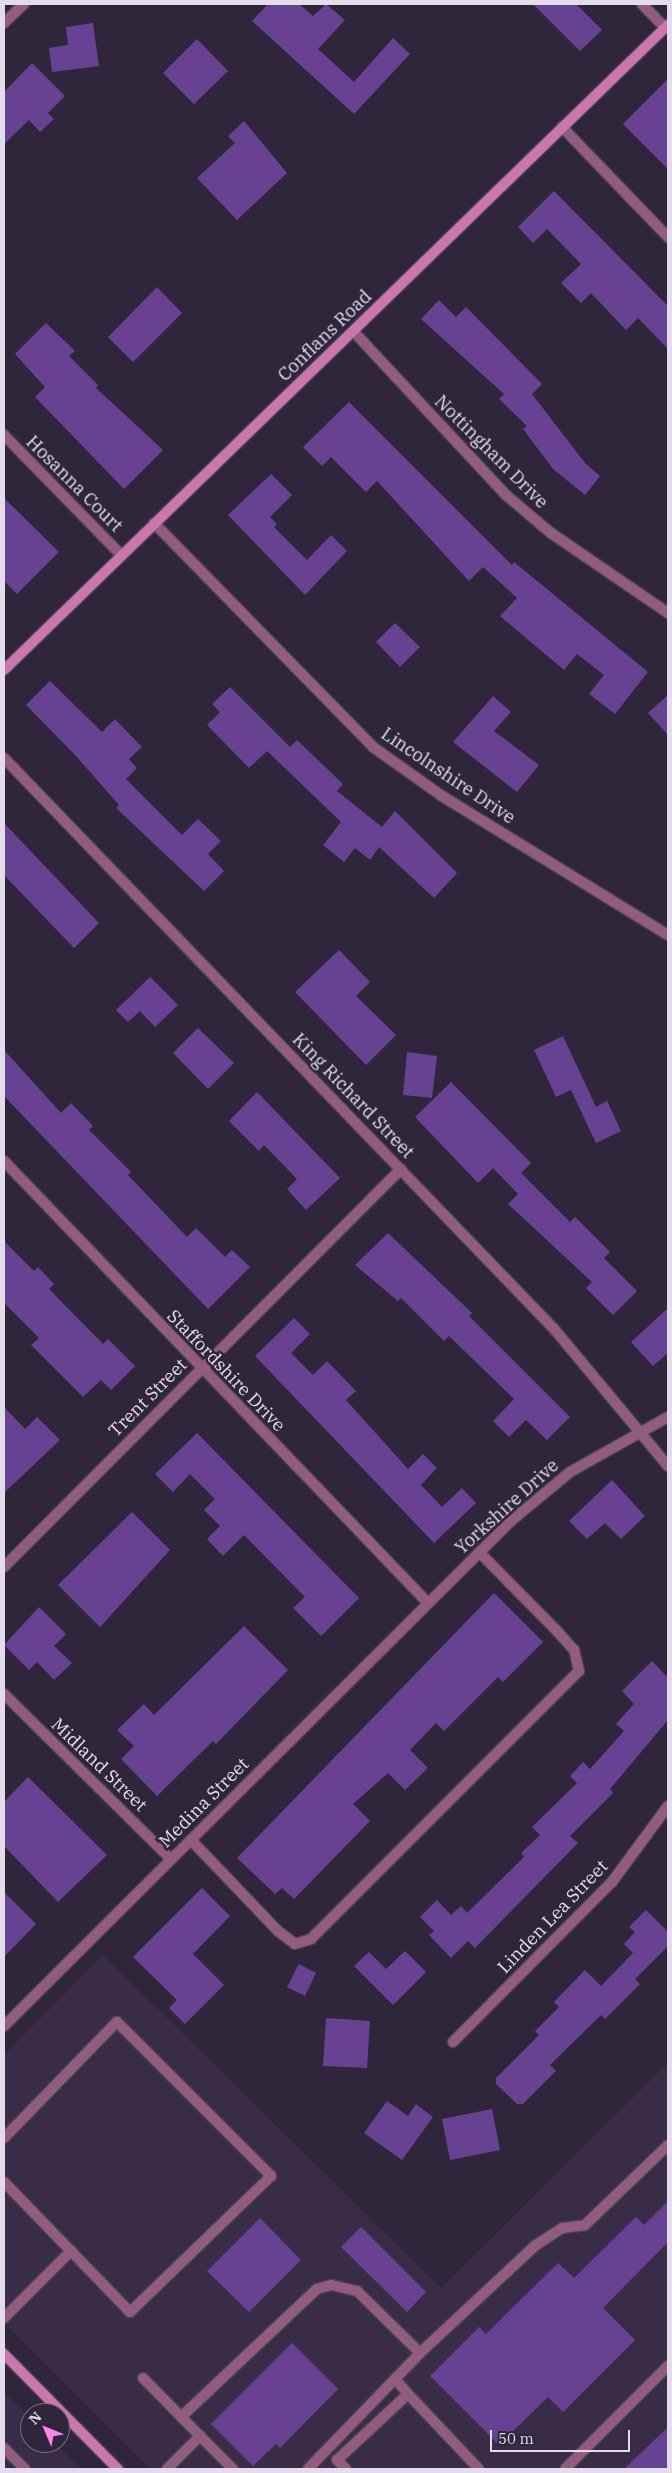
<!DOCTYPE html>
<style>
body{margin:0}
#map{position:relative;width:672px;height:2473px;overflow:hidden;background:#2f263b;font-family:"IBM Plex Serif",serif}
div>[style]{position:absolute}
.built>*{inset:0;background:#392c47}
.building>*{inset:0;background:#684292}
.roads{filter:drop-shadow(1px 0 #4c4357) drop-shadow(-1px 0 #4c4357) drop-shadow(0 1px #4c4357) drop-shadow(0 -1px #4c4357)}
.lane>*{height:10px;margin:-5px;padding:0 5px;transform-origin:5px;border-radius:5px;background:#925c7f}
.street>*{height:10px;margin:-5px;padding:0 5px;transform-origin:5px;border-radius:5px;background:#925c7f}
.secondary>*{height:10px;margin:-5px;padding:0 5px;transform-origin:5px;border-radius:5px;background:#cc76af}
span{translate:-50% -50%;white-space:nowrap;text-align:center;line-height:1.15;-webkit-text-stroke:5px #2f263b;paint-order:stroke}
.street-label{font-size:18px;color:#e3ddeb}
.frame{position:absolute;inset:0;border:5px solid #e3ddeb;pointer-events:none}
.north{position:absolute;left:20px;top:2403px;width:50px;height:50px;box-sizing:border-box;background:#2f263b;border:1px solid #776f81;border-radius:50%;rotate:315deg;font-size:14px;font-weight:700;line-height:20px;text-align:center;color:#e3ddeb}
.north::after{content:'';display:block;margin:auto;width:18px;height:22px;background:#fa87e7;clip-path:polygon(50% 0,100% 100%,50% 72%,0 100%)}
.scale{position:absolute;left:490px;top:2430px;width:140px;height:22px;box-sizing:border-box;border:2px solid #e3ddeb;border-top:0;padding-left:6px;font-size:15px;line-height:18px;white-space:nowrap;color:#e3ddeb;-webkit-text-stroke:4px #2f263b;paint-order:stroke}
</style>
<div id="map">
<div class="built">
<i style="clip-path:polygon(103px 1955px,441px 2288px,668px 2063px,668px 2469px,150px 2469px,4px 2323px,4px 2055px)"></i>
<i style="clip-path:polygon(4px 2391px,30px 2418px,30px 2443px,55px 2443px,82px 2469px,4px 2469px)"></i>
</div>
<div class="building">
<i style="clip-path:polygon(268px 4px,299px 4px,313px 16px,326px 4px,345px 20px,318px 49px,354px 82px,393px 38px,410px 54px,354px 114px,252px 21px)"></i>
<i style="clip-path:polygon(533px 4px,576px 4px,602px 30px,580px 51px)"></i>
<i style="clip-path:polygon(93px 23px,99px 66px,52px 72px,49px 48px,68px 45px,66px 27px)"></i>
<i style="clip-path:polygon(197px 39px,228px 71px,194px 104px,163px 73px)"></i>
<i style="clip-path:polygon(32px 63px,65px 96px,48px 113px,54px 119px,40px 132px,29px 120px,4px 144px,4px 92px)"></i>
<i style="clip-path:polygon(668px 79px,668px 169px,623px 124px)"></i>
<i style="clip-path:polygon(244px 121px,287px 173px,237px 220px,197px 178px,235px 143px,228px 136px)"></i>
<i style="clip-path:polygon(554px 191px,668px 306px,668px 349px,638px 318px,626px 330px,591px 293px,581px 303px,561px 283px,581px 264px,547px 229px,533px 243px,518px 227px)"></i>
<i style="clip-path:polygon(157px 287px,182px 313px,133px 362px,108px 337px)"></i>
<i style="clip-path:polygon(439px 300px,456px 317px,466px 307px,542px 384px,532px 394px,585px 463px,600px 476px,585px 495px,553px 469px,523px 429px,527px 426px,499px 399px,504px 394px,421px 319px)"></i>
<i style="clip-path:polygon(46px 323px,75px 351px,69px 356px,98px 385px,96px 388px,163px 450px,124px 489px,35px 397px,45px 387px,15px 354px)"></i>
<i style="clip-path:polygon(349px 402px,512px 565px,514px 562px,648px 672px,615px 714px,589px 694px,604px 675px,577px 654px,564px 670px,500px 616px,517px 598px,483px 567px,469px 581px,377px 481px,366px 492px,331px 457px,322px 466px,303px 447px)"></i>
<i style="clip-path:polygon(271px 474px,292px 495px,270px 517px,277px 524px,274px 527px,307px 560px,331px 535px,347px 551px,305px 595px,228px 515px)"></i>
<i style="clip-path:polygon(4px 498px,59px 552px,17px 594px,4px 581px)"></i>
<i style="clip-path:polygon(395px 623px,420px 647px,400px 667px,376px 642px)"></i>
<i style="clip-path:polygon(50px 681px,102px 732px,115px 719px,142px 747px,129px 759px,137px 768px,126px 779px,182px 835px,198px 819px,221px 841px,208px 854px,224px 871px,204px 891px,116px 808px,119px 805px,76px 756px,26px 705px)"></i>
<i style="clip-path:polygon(230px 687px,290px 747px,297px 740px,343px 784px,337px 791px,382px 827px,395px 811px,457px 873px,434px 898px,379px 847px,370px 860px,355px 848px,344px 862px,323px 845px,341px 822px,267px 751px,249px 768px,207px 725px,220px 712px,212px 704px)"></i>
<i style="clip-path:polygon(668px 695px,668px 735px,648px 713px)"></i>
<i style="clip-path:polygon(493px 696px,511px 712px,494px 731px,539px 765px,517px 792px,453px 742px)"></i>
<i style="clip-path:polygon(4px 823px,99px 923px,74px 948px,4px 875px)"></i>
<i style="clip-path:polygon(339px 950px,370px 982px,356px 996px,396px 1035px,366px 1065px,295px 992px)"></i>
<i style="clip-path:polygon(150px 977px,178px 1005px,155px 1027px,140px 1011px,128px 1022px,116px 1010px)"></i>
<i style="clip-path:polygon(198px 1028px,234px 1063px,208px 1089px,173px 1053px)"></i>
<i style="clip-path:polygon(563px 1036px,596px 1107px,607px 1101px,621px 1131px,596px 1143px,571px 1090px,556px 1097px,534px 1050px)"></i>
<i style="clip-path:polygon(4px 1050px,61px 1113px,71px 1103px,93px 1126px,89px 1130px,131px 1172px,128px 1175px,187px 1237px,196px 1228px,225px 1257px,232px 1250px,250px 1267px,208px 1309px,4px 1096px)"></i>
<i style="clip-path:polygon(407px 1052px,437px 1056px,432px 1098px,403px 1095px)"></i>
<i style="clip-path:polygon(451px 1082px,531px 1163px,521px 1173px,570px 1222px,575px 1217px,610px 1252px,604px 1258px,637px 1291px,613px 1315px,586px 1288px,592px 1282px,508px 1204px,518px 1194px,493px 1168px,478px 1183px,415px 1117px)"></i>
<i style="clip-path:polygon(257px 1092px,340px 1178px,306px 1210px,287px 1189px,297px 1179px,264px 1145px,259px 1151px,229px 1121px)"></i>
<i style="clip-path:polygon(388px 1233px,472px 1313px,469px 1316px,570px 1417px,547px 1440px,526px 1420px,509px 1437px,493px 1421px,514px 1399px,449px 1336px,444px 1341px,401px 1298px,398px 1301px,355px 1265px)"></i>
<i style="clip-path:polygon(4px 1241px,34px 1271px,38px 1267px,54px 1284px,49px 1289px,103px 1344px,108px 1339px,135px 1366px,111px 1390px,101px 1380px,83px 1397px,31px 1345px,39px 1338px,4px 1303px)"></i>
<i style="clip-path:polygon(668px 1308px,668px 1353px,653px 1366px,631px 1342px)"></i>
<i style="clip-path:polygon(294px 1318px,310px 1334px,291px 1353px,313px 1375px,327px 1361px,356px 1391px,346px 1400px,408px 1469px,423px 1454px,437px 1468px,421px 1485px,442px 1507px,462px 1488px,476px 1503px,434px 1543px,255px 1356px)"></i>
<i style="clip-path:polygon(4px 1407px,25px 1429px,37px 1417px,60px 1440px,4px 1493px)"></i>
<i style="clip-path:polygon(197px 1433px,359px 1598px,321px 1636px,293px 1608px,305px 1597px,244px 1535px,223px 1556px,207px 1539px,220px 1526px,204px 1510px,215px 1499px,190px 1474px,173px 1492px,155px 1474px)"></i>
<i style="clip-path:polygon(612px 1480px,645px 1516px,621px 1539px,605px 1523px,587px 1539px,569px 1521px)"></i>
<i style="clip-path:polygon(132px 1512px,170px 1550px,100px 1627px,58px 1585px)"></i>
<i style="clip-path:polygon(494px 1593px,543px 1642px,503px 1682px,498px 1677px,444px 1731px,436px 1723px,410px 1750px,428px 1768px,405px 1790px,388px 1773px,353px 1804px,370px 1821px,294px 1899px,282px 1888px,275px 1894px,237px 1858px)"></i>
<i style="clip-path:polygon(39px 1607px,66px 1634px,54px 1646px,72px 1663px,54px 1680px,37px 1662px,29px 1670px,4px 1645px)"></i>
<i style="clip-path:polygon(244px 1626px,288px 1670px,216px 1744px,213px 1741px,157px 1796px,121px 1759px,134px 1746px,117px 1730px,144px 1704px,154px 1715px)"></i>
<i style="clip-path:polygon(652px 1661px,668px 1678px,668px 1720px,610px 1789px,613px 1793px,570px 1836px,578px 1843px,475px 1948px,468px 1941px,451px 1958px,429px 1935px,434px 1931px,420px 1917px,437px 1900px,451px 1915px,461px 1906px,467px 1913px,524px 1857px,521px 1853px,540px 1835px,532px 1827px,577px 1783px,570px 1776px,583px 1762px,590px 1769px,624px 1731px,616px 1724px,634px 1704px,622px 1691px)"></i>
<i style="clip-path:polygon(28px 1777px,107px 1855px,58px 1902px,4px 1846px,4px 1802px)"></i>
<i style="clip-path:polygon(202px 1888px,230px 1916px,193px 1954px,224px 1985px,185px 2024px,169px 2008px,177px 2000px,133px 1957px)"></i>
<i style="clip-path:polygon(4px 1892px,36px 1924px,4px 1957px)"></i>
<i style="clip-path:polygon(646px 1910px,668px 1932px,668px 1946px,635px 1979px,640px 1984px,605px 2019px,601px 2015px,550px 2065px,556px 2071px,523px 2104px,517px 2104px,496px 2084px,496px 2078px,539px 2035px,535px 2031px,559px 2007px,554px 2002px,585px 1970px,601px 1986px,633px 1953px,624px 1944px,635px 1932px,629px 1927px)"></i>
<i style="clip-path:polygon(405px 1951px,426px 1972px,393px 2005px,354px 1966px,369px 1952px,386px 1969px)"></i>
<i style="clip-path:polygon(299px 1964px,316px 1973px,305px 1996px,287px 1987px)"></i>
<i style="clip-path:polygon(326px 2018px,370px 2021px,367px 2068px,323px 2066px)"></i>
<i style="clip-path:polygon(387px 2101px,408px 2116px,416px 2104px,433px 2117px,402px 2160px,364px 2133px)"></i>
<i style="clip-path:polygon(492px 2109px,500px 2150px,450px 2160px,442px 2119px)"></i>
<i style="clip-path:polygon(668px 2201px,668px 2242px,603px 2308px,635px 2340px,563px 2412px,548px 2397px,499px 2445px,430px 2376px,479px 2327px,486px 2334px,558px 2263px,574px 2278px,636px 2217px,644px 2225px)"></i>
<i style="clip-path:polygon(260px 2218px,301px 2260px,249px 2312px,207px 2271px)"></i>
<i style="clip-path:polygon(361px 2227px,426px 2292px,407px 2312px,341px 2247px)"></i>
<i style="clip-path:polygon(292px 2343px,338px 2389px,280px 2448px,276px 2444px,253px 2466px,211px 2424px)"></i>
<i style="clip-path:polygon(668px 2427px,668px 2469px,624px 2469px)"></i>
</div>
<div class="roads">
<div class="lane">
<i style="left:278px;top:1931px;width:21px;rotate:37deg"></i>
<i style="left:295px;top:1944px;width:17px;rotate:-17deg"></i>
<i style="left:311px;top:1939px;width:379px;rotate:-45deg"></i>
<i style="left:579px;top:1671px;width:22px;rotate:-103deg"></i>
<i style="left:574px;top:1650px;width:24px;rotate:-132deg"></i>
<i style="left:558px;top:1632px;width:112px;rotate:-134.6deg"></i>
<i style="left:4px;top:2138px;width:162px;rotate:-45.8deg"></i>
<i style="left:117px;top:2022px;width:218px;rotate:45deg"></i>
<i style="left:271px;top:2176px;width:196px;rotate:136deg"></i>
<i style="left:130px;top:2312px;width:181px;rotate:-134.1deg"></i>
<i style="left:4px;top:2318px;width:95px;rotate:-45deg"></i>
<i style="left:143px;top:2378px;width:81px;rotate:45.5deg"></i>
<i style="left:395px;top:2379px;width:20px;rotate:49deg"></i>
<i style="left:181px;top:2417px;width:187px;rotate:-43.3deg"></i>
<i style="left:317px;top:2289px;width:15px;rotate:-16deg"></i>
<i style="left:331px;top:2285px;width:27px;rotate:13deg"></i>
<i style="left:357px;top:2291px;width:88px;rotate:44.5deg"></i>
<i style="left:420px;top:2353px;width:158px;rotate:-43deg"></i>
<i style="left:536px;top:2245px;width:31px;rotate:-33deg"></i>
<i style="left:562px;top:2228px;width:23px;rotate:-7deg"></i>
<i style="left:585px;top:2225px;width:115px;rotate:-43.9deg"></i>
<i style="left:4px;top:2448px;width:30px;rotate:45deg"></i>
<i style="left:167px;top:2469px;width:47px;rotate:-45deg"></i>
<i style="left:200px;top:2436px;width:47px;rotate:45deg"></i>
<i style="left:308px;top:2469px;width:161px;rotate:-46deg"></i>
<i style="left:346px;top:2469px;width:13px;rotate:-135deg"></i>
<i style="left:337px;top:2460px;width:97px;rotate:-42.9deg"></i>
<i style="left:408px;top:2394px;width:103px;rotate:46.6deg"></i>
<i style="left:565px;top:2469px;width:146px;rotate:-45deg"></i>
</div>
<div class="street">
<i style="left:642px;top:4px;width:33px;rotate:46deg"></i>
<i style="left:4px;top:23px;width:28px;rotate:-44deg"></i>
<i style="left:562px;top:127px;width:153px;rotate:46.1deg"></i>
<i style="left:354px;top:332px;width:223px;rotate:47deg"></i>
<i style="left:506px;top:495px;width:59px;rotate:40.2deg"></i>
<i style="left:551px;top:533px;width:142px;rotate:34.4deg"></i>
<i style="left:4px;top:435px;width:168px;rotate:45.7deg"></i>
<i style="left:154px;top:523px;width:313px;rotate:45.6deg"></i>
<i style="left:373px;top:747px;width:85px;rotate:35.4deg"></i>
<i style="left:442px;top:796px;width:265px;rotate:31.6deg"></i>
<i style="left:4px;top:758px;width:794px;rotate:46.07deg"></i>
<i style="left:555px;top:1330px;width:177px;rotate:50.3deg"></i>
<i style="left:4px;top:1161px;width:611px;rotate:46.19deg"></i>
<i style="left:4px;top:1567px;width:562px;rotate:-45.07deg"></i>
<i style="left:4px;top:1694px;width:235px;rotate:44.7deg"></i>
<i style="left:191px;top:1840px;width:126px;rotate:46.3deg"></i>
<i style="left:4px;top:2026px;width:716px;rotate:-44.89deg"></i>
<i style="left:511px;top:1521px;width:77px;rotate:-39.7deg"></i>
<i style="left:570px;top:1472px;width:112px;rotate:-29.3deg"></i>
<i style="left:453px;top:2042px;width:226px;rotate:-45.2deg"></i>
<i style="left:612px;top:1882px;width:94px;rotate:-53.6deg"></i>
</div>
<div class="secondary">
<i style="left:4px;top:670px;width:926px;rotate:-44.17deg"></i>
<i style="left:4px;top:2354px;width:162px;rotate:45.3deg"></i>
</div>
</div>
<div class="street-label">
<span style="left:325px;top:336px;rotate:-44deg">Conflans Road</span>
<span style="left:491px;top:452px;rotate:45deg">Nottingham Drive</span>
<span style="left:74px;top:484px;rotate:45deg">Hosanna Court</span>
<span style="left:448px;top:776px;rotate:34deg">Lincolnshire Drive</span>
<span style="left:353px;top:1096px;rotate:46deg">King Richard Street</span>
<span style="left:226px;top:1371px;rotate:46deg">Staffordshire Drive</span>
<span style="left:148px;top:1398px;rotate:-45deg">Trent Street</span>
<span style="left:507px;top:1507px;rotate:-42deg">Yorkshire Drive</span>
<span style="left:99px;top:1765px;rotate:44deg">Midland Street</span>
<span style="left:204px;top:1803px;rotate:-45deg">Medina Street</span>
<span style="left:553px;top:1917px;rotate:-46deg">Linden Lea Street</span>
</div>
<div class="frame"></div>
<div class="north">N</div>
<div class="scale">50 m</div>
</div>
